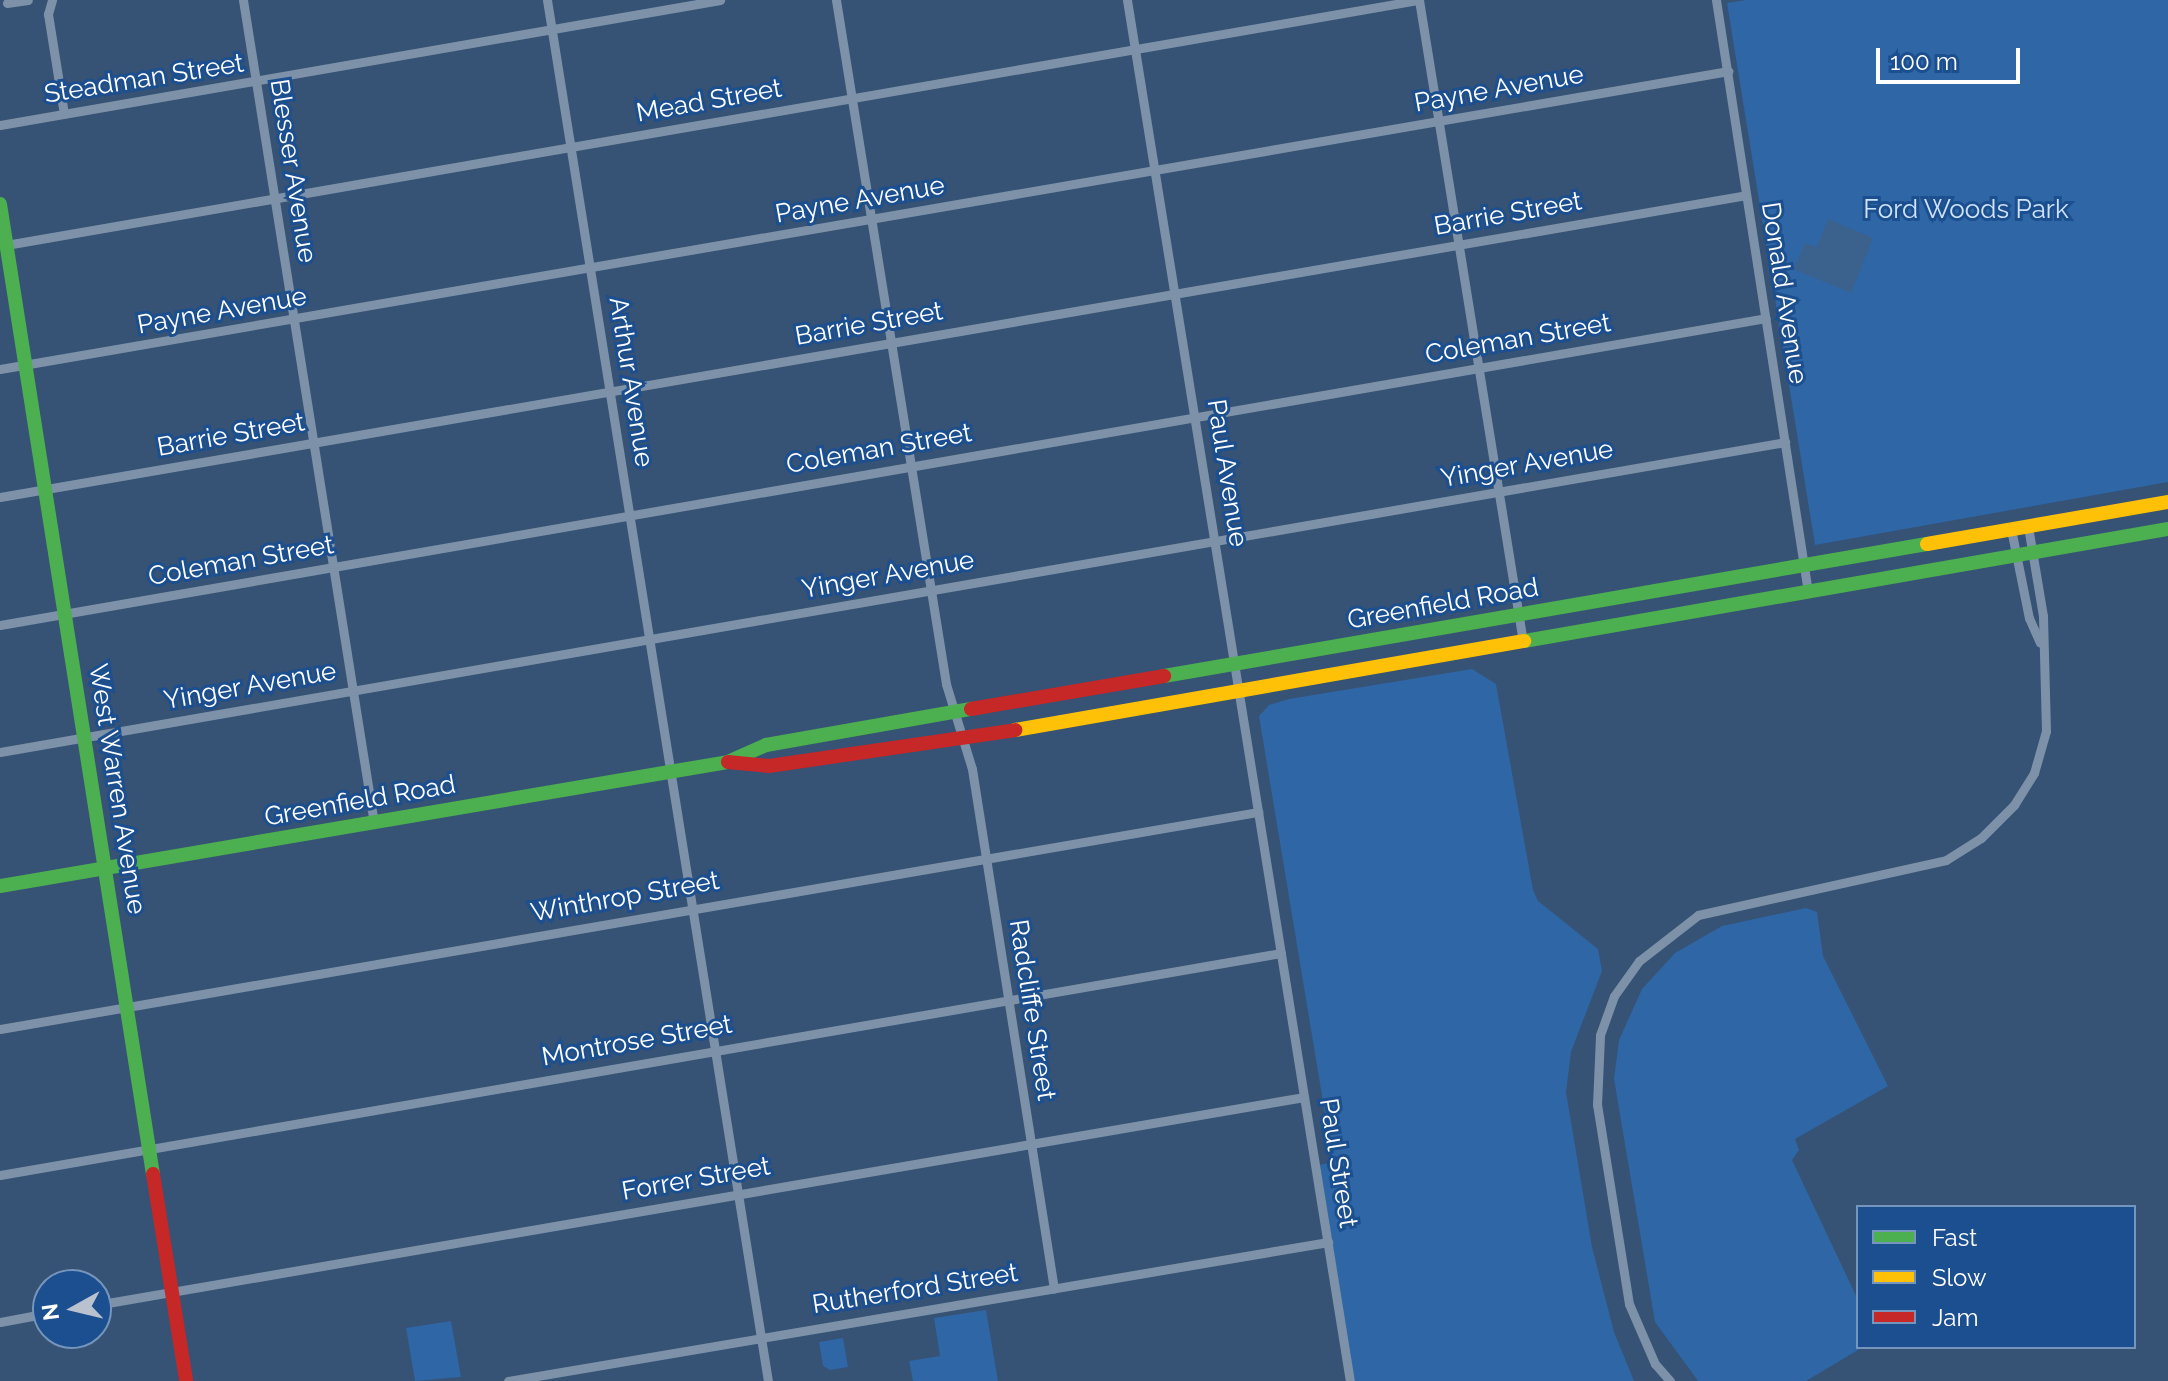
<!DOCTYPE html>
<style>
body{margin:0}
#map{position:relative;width:2168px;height:1381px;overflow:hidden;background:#365274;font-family:Raleway,sans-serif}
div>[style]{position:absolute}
.green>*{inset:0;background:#2f66a5}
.water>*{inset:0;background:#3b618d}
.street>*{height:9px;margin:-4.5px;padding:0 4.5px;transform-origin:4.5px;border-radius:4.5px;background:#7d92a8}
.fast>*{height:14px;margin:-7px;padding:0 7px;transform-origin:7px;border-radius:7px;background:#4caf50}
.slow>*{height:14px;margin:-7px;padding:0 7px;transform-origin:7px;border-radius:7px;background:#ffc107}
.jam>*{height:14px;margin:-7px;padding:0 7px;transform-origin:7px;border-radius:7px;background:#c62828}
span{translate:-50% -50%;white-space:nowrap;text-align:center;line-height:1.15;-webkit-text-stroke:6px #1b4f8f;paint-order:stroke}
.street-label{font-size:26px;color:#fff}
.park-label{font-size:26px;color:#cfe3fa}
.legend{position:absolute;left:1856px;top:1205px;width:280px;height:144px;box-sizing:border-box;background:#1b4f8f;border:2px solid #7695bc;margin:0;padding:10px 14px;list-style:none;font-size:24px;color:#fff}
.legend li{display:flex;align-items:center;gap:16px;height:40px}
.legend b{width:40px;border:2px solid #7695bc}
.north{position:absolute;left:32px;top:1269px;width:80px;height:80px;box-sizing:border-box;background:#1b4f8f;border:2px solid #7695bc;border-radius:50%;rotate:262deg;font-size:22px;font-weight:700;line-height:32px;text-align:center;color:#fff}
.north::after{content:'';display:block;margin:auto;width:28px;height:36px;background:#b9c2ce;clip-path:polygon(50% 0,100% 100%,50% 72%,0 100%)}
.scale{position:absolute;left:1876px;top:48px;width:144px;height:36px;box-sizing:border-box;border:4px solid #fff;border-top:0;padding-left:10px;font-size:24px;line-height:28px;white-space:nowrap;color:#fff;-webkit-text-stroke:6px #1b4f8f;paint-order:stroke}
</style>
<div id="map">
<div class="green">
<i style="clip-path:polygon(1746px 0,2168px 0,2168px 482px,1815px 545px,1727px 3px)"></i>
<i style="clip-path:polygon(1472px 669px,1496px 684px,1533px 890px,1538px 901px,1598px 949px,1602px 971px,1571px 1052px,1566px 1092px,1592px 1247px,1614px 1332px,1634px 1381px,1354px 1381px,1320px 1165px,1333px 1162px,1259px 716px,1269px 705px,1289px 699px)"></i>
<i style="clip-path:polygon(1806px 908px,1817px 912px,1823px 956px,1888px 1086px,1795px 1139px,1799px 1150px,1792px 1160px,1858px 1300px,1858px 1347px,1863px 1347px,1806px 1381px,1698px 1381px,1655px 1322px,1614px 1079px,1619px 1040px,1642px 989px,1675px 953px,1722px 926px)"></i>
<i style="clip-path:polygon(986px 1310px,998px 1381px,913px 1381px,909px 1361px,940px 1356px,934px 1318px)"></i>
<i style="clip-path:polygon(451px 1321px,461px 1377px,415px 1381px,406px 1328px)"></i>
<i style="clip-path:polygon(843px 1338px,848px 1367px,830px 1370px,823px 1366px,819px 1342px)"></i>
</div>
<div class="water">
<i style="clip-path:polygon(1828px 219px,1873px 238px,1851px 293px,1794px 269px,1805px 243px,1817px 247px)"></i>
</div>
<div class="street">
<i style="left:52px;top:0;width:15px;rotate:106deg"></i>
<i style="left:48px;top:14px;width:101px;rotate:80.9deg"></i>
<i style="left:243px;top:0;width:833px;rotate:80.96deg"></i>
<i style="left:547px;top:0;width:1399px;rotate:80.91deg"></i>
<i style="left:836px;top:0;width:693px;rotate:80.86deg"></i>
<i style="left:946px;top:684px;width:89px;rotate:73deg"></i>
<i style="left:972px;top:769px;width:526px;rotate:81.04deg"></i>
<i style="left:1127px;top:0;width:1399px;rotate:80.83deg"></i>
<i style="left:1419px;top:0;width:650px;rotate:80.8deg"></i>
<i style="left:1716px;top:0;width:599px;rotate:81.17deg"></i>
<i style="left:7px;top:3px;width:21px;rotate:-8deg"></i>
<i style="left:0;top:125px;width:731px;rotate:-9.85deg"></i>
<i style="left:6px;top:245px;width:1434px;rotate:-9.84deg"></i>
<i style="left:0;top:369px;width:1754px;rotate:-9.78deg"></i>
<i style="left:0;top:497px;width:1772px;rotate:-9.81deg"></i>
<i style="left:2011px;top:529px;width:91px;rotate:78.6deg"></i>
<i style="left:2029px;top:618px;width:27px;rotate:66deg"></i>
<i style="left:0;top:625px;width:1792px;rotate:-9.86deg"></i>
<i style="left:0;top:752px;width:1812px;rotate:-9.85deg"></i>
<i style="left:0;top:1029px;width:1277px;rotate:-9.79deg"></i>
<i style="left:0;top:1175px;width:1300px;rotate:-9.83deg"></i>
<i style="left:96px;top:1305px;width:1226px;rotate:-9.77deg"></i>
<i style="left:0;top:1322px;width:49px;rotate:-10.6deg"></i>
<i style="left:508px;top:1381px;width:832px;rotate:-9.62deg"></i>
<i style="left:1670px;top:1381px;width:23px;rotate:-131deg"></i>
<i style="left:1655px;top:1364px;width:65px;rotate:-113.4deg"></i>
<i style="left:1629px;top:1304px;width:202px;rotate:-99.1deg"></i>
<i style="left:1597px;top:1105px;width:70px;rotate:-87.5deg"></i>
<i style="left:1600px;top:1035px;width:41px;rotate:-70.3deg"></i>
<i style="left:1614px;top:996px;width:43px;rotate:-54.5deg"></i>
<i style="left:1639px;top:961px;width:75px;rotate:-37.9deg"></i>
<i style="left:1698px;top:915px;width:254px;rotate:-12.5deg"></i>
<i style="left:1946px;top:860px;width:41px;rotate:-32.2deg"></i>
<i style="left:1981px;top:838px;width:47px;rotate:-45deg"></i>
<i style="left:2014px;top:805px;width:38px;rotate:-58deg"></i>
<i style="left:2034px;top:773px;width:44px;rotate:-74.1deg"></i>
<i style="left:2046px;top:731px;width:115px;rotate:-91.5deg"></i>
<i style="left:2043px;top:616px;width:91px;rotate:-99.5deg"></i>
</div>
<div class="fast">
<i style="left:0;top:204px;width:982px;rotate:81.04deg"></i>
<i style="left:1524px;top:641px;width:654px;rotate:-9.87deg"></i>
<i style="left:1164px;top:676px;width:774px;rotate:-9.82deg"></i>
<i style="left:0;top:886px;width:738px;rotate:-9.67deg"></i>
<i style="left:728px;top:762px;width:42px;rotate:-24.1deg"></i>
<i style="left:766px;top:745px;width:208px;rotate:-10deg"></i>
</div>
<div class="slow">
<i style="left:1927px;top:544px;width:245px;rotate:-9.9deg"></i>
<i style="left:1015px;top:730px;width:517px;rotate:-9.92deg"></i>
</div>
<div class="jam">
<i style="left:971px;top:709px;width:196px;rotate:-9.7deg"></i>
<i style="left:728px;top:762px;width:41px;rotate:5.6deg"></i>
<i style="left:769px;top:766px;width:249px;rotate:-8.3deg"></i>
<i style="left:153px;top:1174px;width:210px;rotate:80.9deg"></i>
</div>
<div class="street-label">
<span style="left:144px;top:79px;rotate:-9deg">Steadman Street</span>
<span style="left:1499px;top:89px;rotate:-10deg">Payne Avenue</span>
<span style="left:709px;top:101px;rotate:-10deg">Mead Street</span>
<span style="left:293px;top:171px;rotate:81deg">Blesser Avenue</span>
<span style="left:860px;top:200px;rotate:-10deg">Payne Avenue</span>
<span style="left:1508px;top:214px;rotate:-10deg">Barrie Street</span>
<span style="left:1784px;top:293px;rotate:81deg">Donald Avenue</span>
<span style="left:222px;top:311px;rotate:-10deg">Payne Avenue</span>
<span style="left:869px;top:324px;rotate:-10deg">Barrie Street</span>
<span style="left:1518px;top:339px;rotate:-10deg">Coleman Street</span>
<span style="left:631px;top:382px;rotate:81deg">Arthur Avenue</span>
<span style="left:231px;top:435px;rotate:-10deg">Barrie Street</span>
<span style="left:879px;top:449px;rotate:-10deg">Coleman Street</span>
<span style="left:1527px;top:464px;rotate:-10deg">Yinger Avenue</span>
<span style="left:1227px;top:473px;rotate:81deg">Paul Avenue</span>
<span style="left:241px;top:561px;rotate:-10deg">Coleman Street</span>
<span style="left:888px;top:575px;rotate:-10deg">Yinger Avenue</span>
<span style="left:1443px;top:604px;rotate:-10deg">Greenfield Road</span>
<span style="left:250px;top:686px;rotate:-10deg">Yinger Avenue</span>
<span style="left:117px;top:789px;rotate:81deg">West Warren Avenue</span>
<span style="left:360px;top:801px;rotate:-10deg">Greenfield Road</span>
<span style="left:625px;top:897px;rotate:-10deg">Winthrop Street</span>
<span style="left:1032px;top:1010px;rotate:81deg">Radcliffe Street</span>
<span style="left:637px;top:1041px;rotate:-10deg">Montrose Street</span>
<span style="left:1338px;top:1163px;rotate:81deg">Paul Street</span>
<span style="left:696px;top:1179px;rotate:-10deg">Forrer Street</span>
<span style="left:915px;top:1289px;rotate:-9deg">Rutherford Street</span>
</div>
<div class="park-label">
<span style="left:1966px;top:210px">Ford Woods Park</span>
</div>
<ul class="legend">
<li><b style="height:10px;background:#4caf50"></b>Fast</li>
<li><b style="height:10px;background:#ffc107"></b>Slow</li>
<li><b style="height:10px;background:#c62828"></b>Jam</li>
</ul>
<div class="north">N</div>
<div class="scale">100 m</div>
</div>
